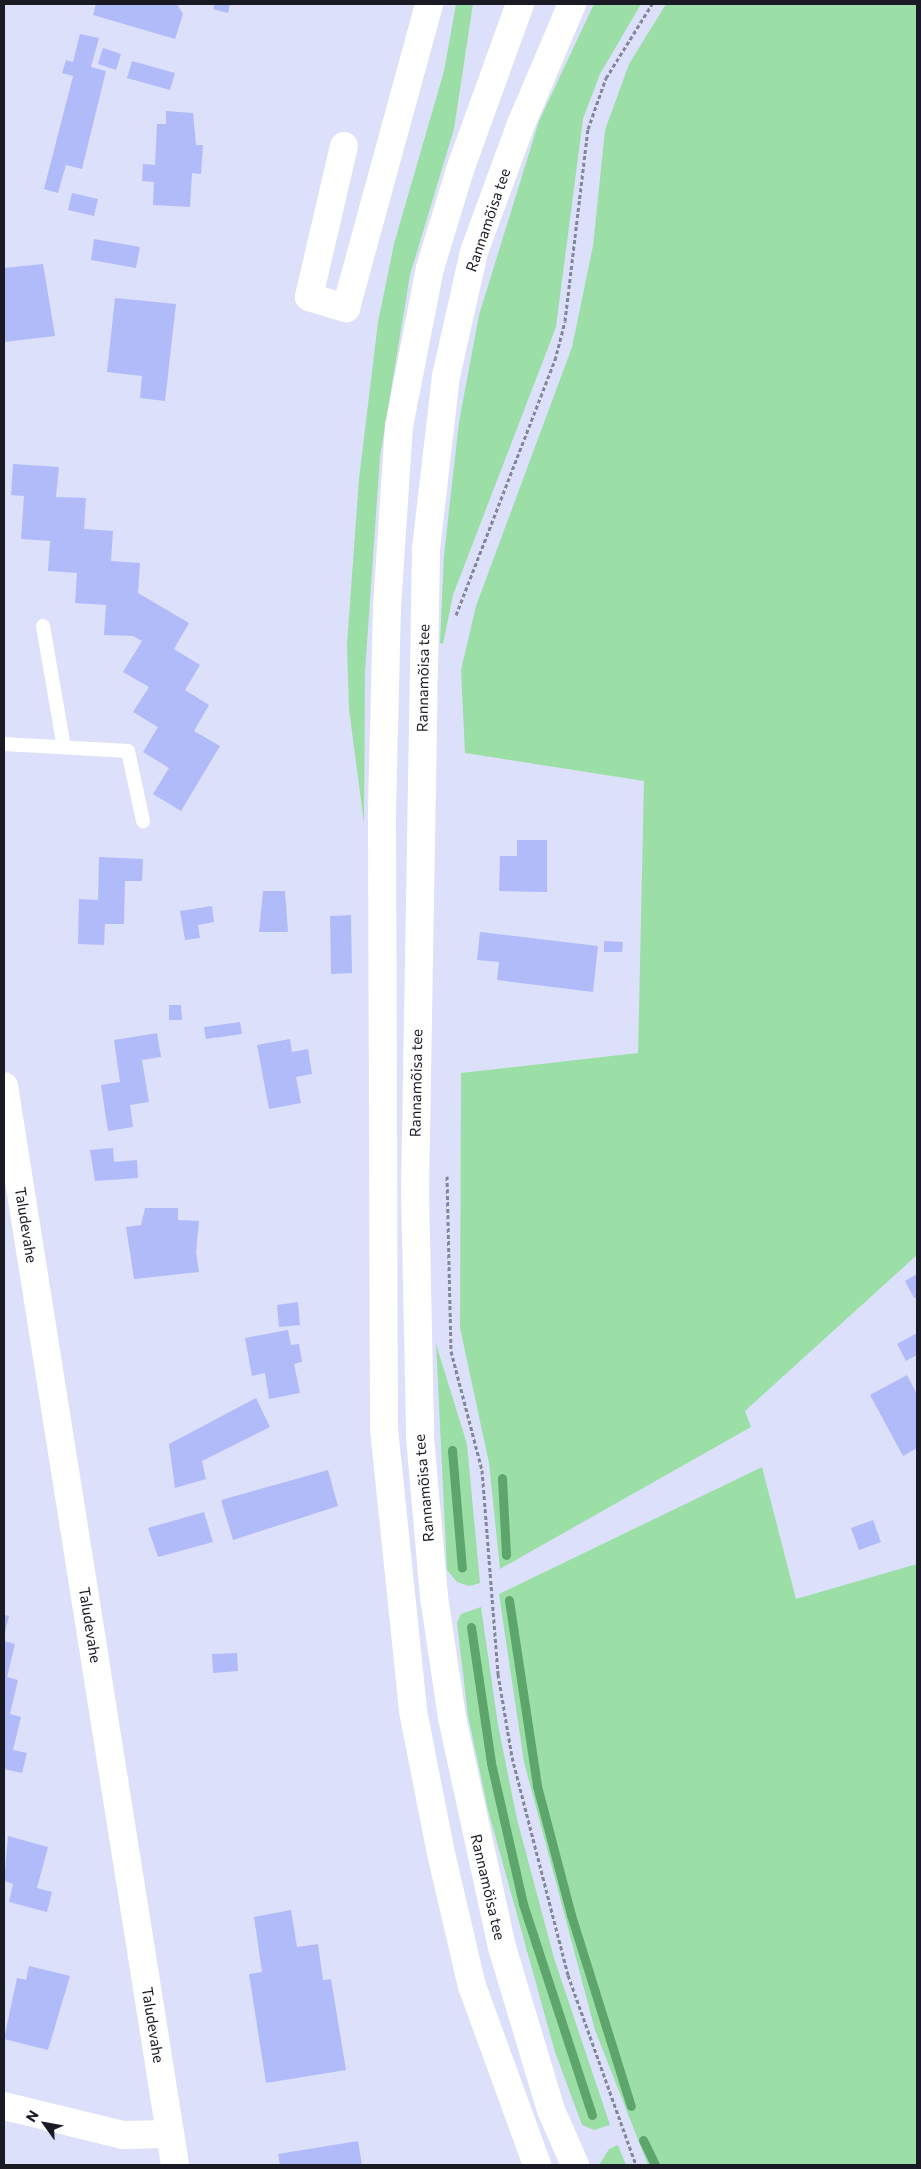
<!DOCTYPE html>
<meta charset="utf-8">
<style>
body{margin:0}
#map{position:relative;width:921px;height:2169px;overflow:hidden;background:#dce0fa;font-family:Commissioner,sans-serif}
div>[style]{position:absolute}
.green>*{inset:0;background:#9bdfa7}
.stream>*{height:9px;margin:-4.5px;padding:0 4.5px;transform-origin:4.5px;border-radius:4.5px;background:#5ea56c}
.building>*{inset:0;background:#b2bbfa}
.path>*{height:3px;margin-top:-1.5px;transform-origin:0;background:repeating-linear-gradient(90deg,#838698 0 4px,transparent 0 6.5px)}
.service>*{height:14px;margin:-7px;padding:0 7px;transform-origin:7px;border-radius:7px;background:#fff}
.minor>*{height:28px;margin:-14px;padding:0 14px;transform-origin:14px;border-radius:14px;background:#fff}
.tertiary>*{height:28px;margin:-14px;padding:0 14px;transform-origin:14px;border-radius:14px;background:#fff}
span{translate:-50% -50%;white-space:nowrap;text-align:center;line-height:1.15;-webkit-text-stroke:4px #fff;paint-order:stroke}
.street-label{font-size:15px;color:#191a23}
.frame{position:absolute;inset:0;border:5px solid #191a23;pointer-events:none}
.north{position:absolute;left:20px;top:2099px;width:50px;height:50px;-webkit-text-stroke:4px #fff;paint-order:stroke;rotate:302deg;font-size:14px;font-weight:700;line-height:20px;text-align:center;color:#191a23}
.north::after{content:'';display:block;margin:auto;width:18px;height:22px;background:#191a23;clip-path:polygon(50% 0,100% 100%,50% 72%,0 100%)}
</style>
<div id="map">
<div class="green">
<i style="clip-path:polygon(456px 4px,473px 4px,454px 129px,410px 275px,380px 457px,365px 672px,364px 823px,349px 709px,347px 644px,359px 479px,378px 322px,394px 244px,444px 71px)"></i>
<i style="clip-path:polygon(594px 4px,641px 4px,600px 74px,583px 119px,556px 327px,453px 595px,443px 644px,440px 643px,444px 555px,459px 422px,479px 315px,539px 121px)"></i>
<i style="clip-path:polygon(666px 4px,917px 4px,917px 1255px,745px 1411px,751px 1427px,500px 1569px,489px 1463px,460px 1328px,461px 1073px,638px 1053px,644px 781px,465px 753px,461px 670px,476px 606px,572px 347px,593px 246px,605px 130px,629px 64px)"></i>
<i style="clip-path:polygon(436px 1344px,467px 1444px,480px 1583px,469px 1586px,457px 1582px,447px 1570px)"></i>
<i style="clip-path:polygon(762px 1467px,796px 1599px,917px 1564px,917px 2165px,648px 2165px,595px 2030px,524px 1762px,499px 1594px)"></i>
<i style="clip-path:polygon(481px 1607px,498px 1725px,517px 1819px,554px 1958px,610px 2125px,594px 2130px,582px 2125px,555px 2052px,488px 1810px,468px 1716px,457px 1623px,461px 1614px)"></i>
<i style="clip-path:polygon(618px 2145px,626px 2165px,599px 2165px,609px 2149px)"></i>
</div>
<div class="stream">
<i style="left:452px;top:1450px;width:118px;rotate:85.2deg"></i>
<i style="left:502px;top:1478px;width:77px;rotate:87deg"></i>
<i style="left:509px;top:1600px;width:188px;rotate:81.4deg"></i>
<i style="left:537px;top:1786px;width:133px;rotate:75.2deg"></i>
<i style="left:571px;top:1915px;width:200px;rotate:72.6deg"></i>
<i style="left:471px;top:1627px;width:137px;rotate:81.6deg"></i>
<i style="left:491px;top:1763px;width:145px;rotate:77.2deg"></i>
<i style="left:523px;top:1904px;width:222px;rotate:71.9deg"></i>
<i style="left:643px;top:2140px;width:28px;rotate:64deg"></i>
</div>
<div class="building">
<i style="clip-path:polygon(96px 4px,177px 4px,183px 14px,175px 39px,93px 15px)"></i>
<i style="clip-path:polygon(215px 4px,230px 4px,228px 13px,213px 9px)"></i>
<i style="clip-path:polygon(80px 34px,99px 38px,91px 67px,106px 71px,82px 169px,66px 165px,58px 193px,44px 189px,73px 76px,62px 73px,66px 60px,73px 62px)"></i>
<i style="clip-path:polygon(103px 48px,121px 54px,116px 70px,98px 64px)"></i>
<i style="clip-path:polygon(132px 61px,175px 73px,170px 90px,127px 78px)"></i>
<i style="clip-path:polygon(166px 111px,193px 113px,196px 145px,203px 145px,201px 174px,192px 173px,190px 207px,153px 205px,154px 182px,142px 181px,143px 164px,155px 165px,157px 124px,166px 124px)"></i>
<i style="clip-path:polygon(72px 193px,98px 199px,94px 216px,68px 210px)"></i>
<i style="clip-path:polygon(94px 239px,140px 247px,136px 268px,91px 260px)"></i>
<i style="clip-path:polygon(43px 264px,55px 336px,4px 342px,4px 268px)"></i>
<i style="clip-path:polygon(115px 298px,176px 304px,165px 401px,140px 398px,142px 376px,107px 372px)"></i>
<i style="clip-path:polygon(13px 464px,59px 467px,56px 497px,86px 498px,84px 529px,113px 531px,111px 561px,140px 563px,138px 593px,189px 623px,174px 649px,200px 665px,185px 690px,209px 705px,194px 731px,220px 746px,181px 811px,153px 794px,169px 768px,143px 752px,158px 727px,133px 712px,149px 687px,123px 672px,142px 641px,133px 636px,104px 635px,106px 605px,75px 603px,77px 573px,48px 571px,50px 541px,21px 539px,24px 496px,11px 495px)"></i>
<i style="clip-path:polygon(517px 840px,547px 840px,547px 892px,499px 891px,500px 856px,517px 856px)"></i>
<i style="clip-path:polygon(99px 857px,143px 859px,142px 881px,125px 881px,124px 924px,105px 924px,104px 945px,78px 944px,79px 899px,98px 900px)"></i>
<i style="clip-path:polygon(263px 891px,285px 891px,288px 932px,259px 932px)"></i>
<i style="clip-path:polygon(212px 906px,214px 922px,198px 925px,200px 938px,185px 940px,180px 911px)"></i>
<i style="clip-path:polygon(351px 915px,352px 973px,331px 974px,330px 916px)"></i>
<i style="clip-path:polygon(480px 932px,598px 946px,593px 992px,497px 980px,499px 962px,477px 960px)"></i>
<i style="clip-path:polygon(604px 941px,623px 942px,622px 952px,604px 952px)"></i>
<i style="clip-path:polygon(169px 1005px,181px 1005px,182px 1020px,169px 1020px)"></i>
<i style="clip-path:polygon(240px 1022px,242px 1034px,206px 1039px,204px 1027px)"></i>
<i style="clip-path:polygon(157px 1033px,161px 1057px,142px 1060px,149px 1102px,130px 1105px,133px 1127px,108px 1131px,101px 1085px,120px 1082px,114px 1040px)"></i>
<i style="clip-path:polygon(290px 1039px,292px 1052px,308px 1049px,312px 1074px,296px 1077px,301px 1103px,269px 1109px,257px 1045px)"></i>
<i style="clip-path:polygon(113px 1148px,114px 1162px,137px 1160px,138px 1178px,95px 1181px,90px 1150px)"></i>
<i style="clip-path:polygon(145px 1208px,178px 1208px,178px 1220px,199px 1221px,196px 1252px,199px 1272px,134px 1279px,126px 1227px,141px 1225px)"></i>
<i style="clip-path:polygon(917px 1274px,917px 1297px,914px 1298px,905px 1281px)"></i>
<i style="clip-path:polygon(298px 1302px,300px 1325px,279px 1327px,277px 1305px)"></i>
<i style="clip-path:polygon(288px 1330px,291px 1345px,299px 1344px,302px 1362px,294px 1364px,300px 1393px,269px 1399px,265px 1373px,252px 1376px,245px 1338px)"></i>
<i style="clip-path:polygon(917px 1333px,917px 1355px,906px 1361px,897px 1344px)"></i>
<i style="clip-path:polygon(907px 1375px,917px 1394px,917px 1448px,903px 1456px,870px 1395px)"></i>
<i style="clip-path:polygon(256px 1398px,270px 1427px,202px 1461px,206px 1479px,175px 1488px,169px 1444px)"></i>
<i style="clip-path:polygon(328px 1470px,338px 1506px,233px 1540px,221px 1500px)"></i>
<i style="clip-path:polygon(204px 1512px,213px 1542px,158px 1557px,148px 1528px)"></i>
<i style="clip-path:polygon(873px 1520px,881px 1542px,859px 1550px,851px 1528px)"></i>
<i style="clip-path:polygon(4px 1615px,9px 1616px,4px 1636px)"></i>
<i style="clip-path:polygon(4px 1641px,15px 1644px,7px 1677px,18px 1680px,10px 1714px,21px 1717px,13px 1750px,27px 1753px,22px 1773px,4px 1769px)"></i>
<i style="clip-path:polygon(237px 1653px,238px 1671px,213px 1673px,212px 1654px)"></i>
<i style="clip-path:polygon(8px 1836px,48px 1847px,37px 1888px,52px 1892px,47px 1912px,9px 1902px,13px 1884px,4px 1881px)"></i>
<i style="clip-path:polygon(291px 1910px,297px 1947px,318px 1944px,323px 1980px,331px 1979px,346px 2070px,266px 2083px,249px 1974px,262px 1972px,254px 1917px)"></i>
<i style="clip-path:polygon(29px 1966px,70px 1976px,48px 2050px,4px 2039px,17px 1978px,26px 1980px)"></i>
<i style="clip-path:polygon(358px 2141px,362px 2165px,280px 2165px,278px 2154px)"></i>
</div>
<div class="path">
<i style="left:486px;top:5px;width:1px;rotate:-90deg"></i>
<i style="left:456px;top:615px;width:274px;rotate:-68.8deg"></i>
<i style="left:555px;top:360px;width:40px;rotate:-75.6deg"></i>
<i style="left:565px;top:321px;width:193px;rotate:-83.2deg"></i>
<i style="left:588px;top:129px;width:54px;rotate:-70.6deg"></i>
<i style="left:606px;top:78px;width:87px;rotate:-58.1deg"></i>
<i style="left:447px;top:1176px;width:175px;rotate:88.7deg"></i>
<i style="left:451px;top:1351px;width:123px;rotate:75.4deg"></i>
<i style="left:482px;top:1470px;width:205px;rotate:85.5deg"></i>
<i style="left:498px;top:1674px;width:84px;rotate:80.4deg"></i>
<i style="left:512px;top:1757px;width:225px;rotate:75.6deg"></i>
<i style="left:568px;top:1975px;width:202px;rotate:70.3deg"></i>
</div>
<div class="service">
<i style="left:43px;top:626px;width:123px;rotate:80.2deg"></i>
<i style="left:4px;top:744px;width:124px;rotate:3.2deg"></i>
<i style="left:128px;top:751px;width:72px;rotate:77.9deg"></i>
</div>
<div class="minor">
<i style="left:344px;top:146px;width:155px;rotate:103.1deg"></i>
<i style="left:309px;top:297px;width:39px;rotate:17deg"></i>
<i style="left:346px;top:308px;width:315px;rotate:-74.7deg"></i>
<i style="left:4px;top:1086px;width:1092px;rotate:80.99deg"></i>
<i style="left:4px;top:2106px;width:122px;rotate:13.7deg"></i>
<i style="left:123px;top:2135px;width:47px;rotate:-1.2deg"></i>
</div>
<div class="tertiary">
<i style="left:520px;top:4px;width:177px;rotate:109.9deg"></i>
<i style="left:460px;top:170px;width:102px;rotate:107deg"></i>
<i style="left:430px;top:268px;width:161px;rotate:101.1deg"></i>
<i style="left:399px;top:426px;width:180px;rotate:93.8deg"></i>
<i style="left:387px;top:606px;width:212px;rotate:91.4deg"></i>
<i style="left:382px;top:818px;width:611px;rotate:89.81deg"></i>
<i style="left:384px;top:1429px;width:283px;rotate:84.1deg"></i>
<i style="left:413px;top:1711px;width:141px;rotate:78.9deg"></i>
<i style="left:440px;top:1849px;width:141px;rotate:76.9deg"></i>
<i style="left:472px;top:1986px;width:190px;rotate:70deg"></i>
<i style="left:572px;top:4px;width:130px;rotate:113deg"></i>
<i style="left:521px;top:124px;width:136px;rotate:110.2deg"></i>
<i style="left:474px;top:252px;width:127px;rotate:102.7deg"></i>
<i style="left:446px;top:376px;width:175px;rotate:96.6deg"></i>
<i style="left:426px;top:550px;width:640px;rotate:90.98deg"></i>
<i style="left:415px;top:1190px;width:247px;rotate:88.8deg"></i>
<i style="left:420px;top:1437px;width:161px;rotate:85deg"></i>
<i style="left:434px;top:1597px;width:122px;rotate:81.5deg"></i>
<i style="left:452px;top:1718px;width:234px;rotate:77.7deg"></i>
<i style="left:502px;top:1947px;width:170px;rotate:73.3deg"></i>
<i style="left:551px;top:2110px;width:60px;rotate:66.4deg"></i>
</div>
<div class="street-label">
<span style="left:488px;top:220px;rotate:-71deg">Rannamõisa tee</span>
<span style="left:423px;top:678px;rotate:-89deg">Rannamõisa tee</span>
<span style="left:416px;top:1083px;rotate:-89deg">Rannamõisa tee</span>
<span style="left:26px;top:1225px;rotate:81deg">Taludevahe</span>
<span style="left:424px;top:1488px;rotate:-95deg">Rannamõisa tee</span>
<span style="left:90px;top:1625px;rotate:81deg">Taludevahe</span>
<span style="left:488px;top:1887px;rotate:77deg">Rannamõisa tee</span>
<span style="left:153px;top:2025px;rotate:81deg">Taludevahe</span>
</div>
<div class="frame"></div>
<div class="north">N</div>
</div>
